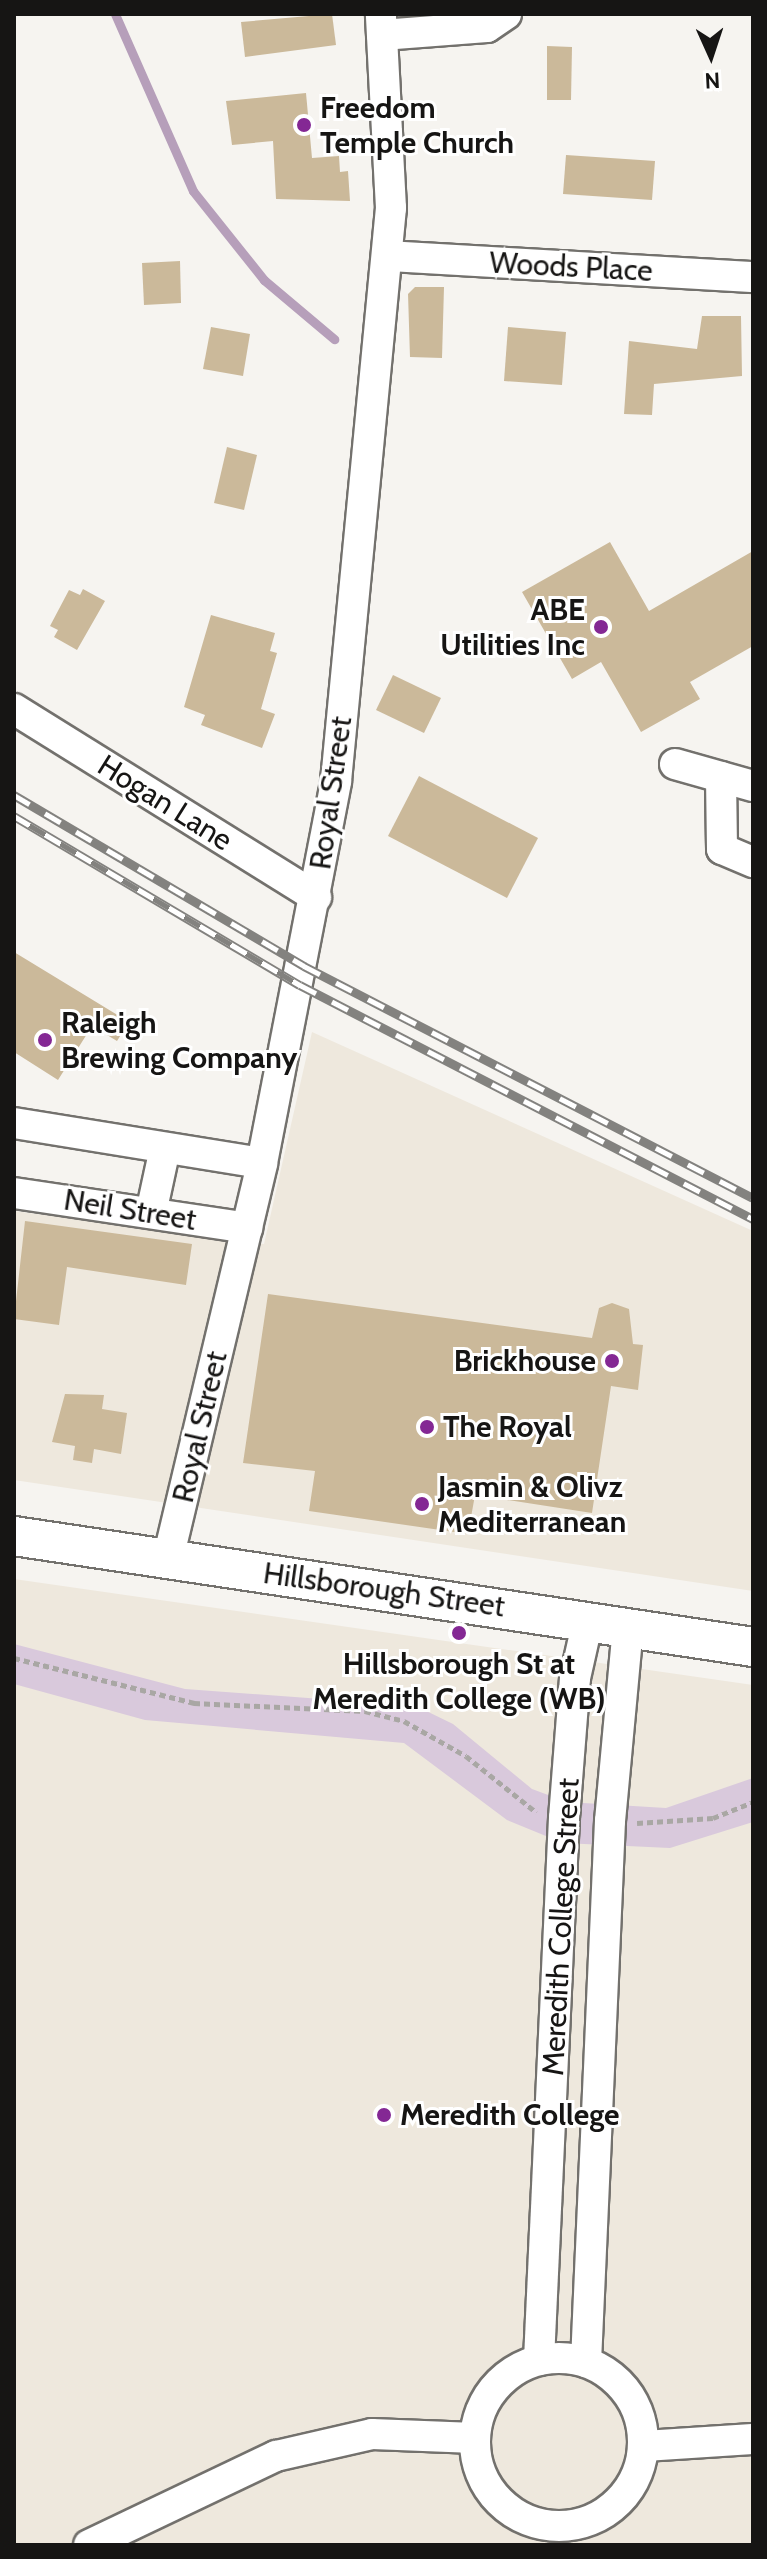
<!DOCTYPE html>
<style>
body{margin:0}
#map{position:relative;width:767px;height:2559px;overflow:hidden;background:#f6f4f0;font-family:Cabin,sans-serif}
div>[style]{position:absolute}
.built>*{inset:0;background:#eee8dd}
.green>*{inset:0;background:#d9c9dc}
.stream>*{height:9px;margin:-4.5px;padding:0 4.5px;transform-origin:4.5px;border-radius:4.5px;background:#b69fba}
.building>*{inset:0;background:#cbb99a}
.path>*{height:5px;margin-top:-2.5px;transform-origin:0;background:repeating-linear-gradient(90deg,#a9a7a4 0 6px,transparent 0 10px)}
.roads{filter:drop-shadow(2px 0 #73716d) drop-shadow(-2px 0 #73716d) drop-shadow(0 2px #73716d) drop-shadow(0 -2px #73716d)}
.minor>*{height:30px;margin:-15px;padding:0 15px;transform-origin:15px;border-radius:15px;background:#fff}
.minor>.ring{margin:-15px;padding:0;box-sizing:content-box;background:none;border:30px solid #fff;border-radius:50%}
.major>*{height:38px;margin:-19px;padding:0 19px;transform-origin:19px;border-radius:19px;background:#fff}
.rail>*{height:9px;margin-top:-4.5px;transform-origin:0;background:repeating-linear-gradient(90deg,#fff 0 18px,#83827f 0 36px);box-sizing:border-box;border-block:2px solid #83827f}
.dots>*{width:22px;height:22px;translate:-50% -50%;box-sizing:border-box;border:4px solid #fff;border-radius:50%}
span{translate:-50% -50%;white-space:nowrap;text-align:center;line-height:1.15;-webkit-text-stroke:6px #fff;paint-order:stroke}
.poi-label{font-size:30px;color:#161514;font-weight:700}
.left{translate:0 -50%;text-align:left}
.right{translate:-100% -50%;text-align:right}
.street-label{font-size:30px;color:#161514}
.frame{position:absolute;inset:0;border:16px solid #161514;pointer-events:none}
.north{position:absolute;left:671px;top:16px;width:80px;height:80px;-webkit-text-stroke:6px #fff;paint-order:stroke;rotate:177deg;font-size:22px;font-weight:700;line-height:32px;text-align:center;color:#161514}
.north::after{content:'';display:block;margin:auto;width:28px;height:36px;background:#161514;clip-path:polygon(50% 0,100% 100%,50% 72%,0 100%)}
</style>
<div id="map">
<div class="built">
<i style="clip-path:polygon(312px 1032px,753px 1231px,753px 1591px,14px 1480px,14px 1211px,264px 1244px)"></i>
<i style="clip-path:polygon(14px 1579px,753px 1685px,753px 2545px,14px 2545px)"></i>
</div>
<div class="green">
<i style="clip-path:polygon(14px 1644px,185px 1689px,416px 1706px,453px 1724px,532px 1789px,567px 1802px,666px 1808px,753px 1778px,753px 1822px,670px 1848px,563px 1843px,507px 1820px,404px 1743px,145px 1720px,14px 1684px)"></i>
</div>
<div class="stream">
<i style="left:115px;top:14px;width:193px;rotate:66.2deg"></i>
<i style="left:193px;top:191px;width:114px;rotate:51.4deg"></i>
<i style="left:264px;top:280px;width:92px;rotate:40.1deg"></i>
</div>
<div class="building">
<i style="clip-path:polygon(332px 14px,336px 45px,245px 57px,241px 22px)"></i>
<i style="clip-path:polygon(547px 46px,572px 47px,571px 100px,547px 100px)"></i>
<i style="clip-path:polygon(306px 93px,312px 158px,339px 156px,340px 172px,348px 171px,350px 201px,276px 199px,273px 141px,232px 145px,226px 101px)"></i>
<i style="clip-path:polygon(566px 155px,655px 161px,652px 200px,563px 194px)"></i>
<i style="clip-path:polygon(180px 261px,181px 303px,144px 305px,142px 263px)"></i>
<i style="clip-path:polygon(415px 287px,444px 287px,442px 358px,410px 357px,408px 294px)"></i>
<i style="clip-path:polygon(702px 316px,741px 316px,742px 376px,654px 384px,652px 415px,624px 414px,629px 341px,697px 349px)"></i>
<i style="clip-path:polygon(211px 327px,250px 334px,243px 376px,203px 369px)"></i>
<i style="clip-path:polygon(508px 327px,566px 332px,562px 385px,504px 381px)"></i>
<i style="clip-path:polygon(227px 447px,257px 455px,244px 510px,214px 503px)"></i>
<i style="clip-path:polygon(610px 542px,649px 611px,753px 551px,753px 646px,690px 682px,700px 699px,641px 732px,601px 662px,572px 679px,522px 592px)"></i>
<i style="clip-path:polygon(83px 589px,105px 601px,77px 650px,54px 637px,58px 630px,50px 626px,69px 590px,80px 595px)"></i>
<i style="clip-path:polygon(211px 615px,275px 633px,270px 651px,277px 653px,261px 709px,275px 714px,262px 748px,201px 725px,205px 715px,184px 707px)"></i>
<i style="clip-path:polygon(393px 675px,441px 698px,424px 733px,376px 710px)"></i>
<i style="clip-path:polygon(419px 776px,538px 838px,507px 898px,388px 836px)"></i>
<i style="clip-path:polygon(14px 952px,129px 1022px,117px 1041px,92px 1026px,58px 1080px,14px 1052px)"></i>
<i style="clip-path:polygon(25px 1221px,192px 1244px,186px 1285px,67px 1267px,59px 1325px,14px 1319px)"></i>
<i style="clip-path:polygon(268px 1294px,592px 1338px,599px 1308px,612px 1303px,629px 1309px,633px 1344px,643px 1345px,638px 1390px,611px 1386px,592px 1513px,475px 1495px,468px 1534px,309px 1511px,315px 1471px,243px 1463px)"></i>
<i style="clip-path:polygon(65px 1394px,104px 1395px,102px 1409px,127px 1413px,121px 1454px,94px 1449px,92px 1463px,73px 1460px,75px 1446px,52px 1442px)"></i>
</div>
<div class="path">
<i style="left:14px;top:1658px;width:186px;rotate:14deg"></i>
<i style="left:194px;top:1703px;width:171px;rotate:2.7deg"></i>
<i style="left:365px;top:1711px;width:40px;rotate:14.4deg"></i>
<i style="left:404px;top:1721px;width:71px;rotate:29.4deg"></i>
<i style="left:466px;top:1756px;width:90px;rotate:38.7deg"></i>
<i style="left:637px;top:1823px;width:76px;rotate:-3.8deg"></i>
<i style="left:713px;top:1818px;width:43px;rotate:-21.8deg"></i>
</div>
<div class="roads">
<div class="minor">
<i style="left:382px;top:35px;width:105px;rotate:-4.4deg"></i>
<i style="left:487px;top:27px;width:23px;rotate:-34deg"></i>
<i style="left:388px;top:256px;width:366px;rotate:3.3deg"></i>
<i style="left:14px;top:709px;width:356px;rotate:31.9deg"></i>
<i style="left:675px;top:764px;width:81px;rotate:15.8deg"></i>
<i style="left:721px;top:777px;width:72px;rotate:89.2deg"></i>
<i style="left:722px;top:849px;width:34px;rotate:23deg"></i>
<i style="left:14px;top:1123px;width:251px;rotate:9.2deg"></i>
<i style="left:14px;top:1193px;width:236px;rotate:8.5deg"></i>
<i style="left:151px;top:1213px;width:66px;rotate:-77.8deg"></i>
<i style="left:168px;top:1559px;width:407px;rotate:-76.6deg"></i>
<i style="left:262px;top:1163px;width:389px;rotate:-79deg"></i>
<i style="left:336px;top:781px;width:576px;rotate:-84.52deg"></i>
<i style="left:391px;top:208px;width:194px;rotate:-93deg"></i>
<i class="ring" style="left:475px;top:2358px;width:138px;height:138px"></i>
<i style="left:539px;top:2360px;width:543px;rotate:-87.36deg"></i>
<i style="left:564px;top:1818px;width:140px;rotate:-85.5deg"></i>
<i style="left:575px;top:1678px;width:59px;rotate:-77.4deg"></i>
<i style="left:586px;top:2362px;width:542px;rotate:-87.46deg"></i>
<i style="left:610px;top:1821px;width:196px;rotate:-84.7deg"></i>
<i style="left:644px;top:2446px;width:109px;rotate:-3.7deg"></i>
<i style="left:89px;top:2545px;width:207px;rotate:-25.5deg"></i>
<i style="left:276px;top:2456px;width:98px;rotate:-12.9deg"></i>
<i style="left:372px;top:2434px;width:103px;rotate:2.2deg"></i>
</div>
<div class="major">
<i style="left:14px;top:1536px;width:747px;rotate:8.54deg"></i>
</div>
</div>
<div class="rail">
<i style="left:14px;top:795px;width:337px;rotate:30.5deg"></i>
<i style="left:304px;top:966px;width:505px;rotate:27.33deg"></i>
<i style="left:14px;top:816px;width:332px;rotate:30.6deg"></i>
<i style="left:300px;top:985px;width:510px;rotate:27.32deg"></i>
</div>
<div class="dots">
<i style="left:304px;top:125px;background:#842894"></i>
<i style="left:601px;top:627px;background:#842894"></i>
<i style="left:45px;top:1040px;background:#842894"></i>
<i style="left:612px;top:1361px;background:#842894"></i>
<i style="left:427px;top:1427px;background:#842894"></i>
<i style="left:422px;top:1504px;background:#842894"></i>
<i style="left:459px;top:1633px;background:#842894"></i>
<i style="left:384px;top:2115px;background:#842894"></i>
</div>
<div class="poi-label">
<span class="left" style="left:320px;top:125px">Freedom<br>Temple Church</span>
<span class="right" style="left:585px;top:627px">ABE<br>Utilities Inc</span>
<span class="left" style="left:61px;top:1040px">Raleigh<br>Brewing Company</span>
<span class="right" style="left:596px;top:1361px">Brickhouse</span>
<span class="left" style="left:443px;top:1427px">The Royal</span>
<span class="left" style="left:438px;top:1504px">Jasmin &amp; Olivz<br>Mediterranean</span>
<span style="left:459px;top:1681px">Hillsborough St at<br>Meredith College (WB)</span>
<span class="left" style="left:400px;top:2115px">Meredith College</span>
</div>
<div class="street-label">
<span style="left:571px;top:267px;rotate:3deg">Woods Place</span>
<span style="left:331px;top:793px;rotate:-82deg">Royal Street</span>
<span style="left:165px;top:803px;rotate:32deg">Hogan Lane</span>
<span style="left:130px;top:1210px;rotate:9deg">Neil Street</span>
<span style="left:200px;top:1427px;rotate:-77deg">Royal Street</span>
<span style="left:384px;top:1590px;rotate:8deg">Hillsborough Street</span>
<span style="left:561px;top:1927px;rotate:-87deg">Meredith College Street</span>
</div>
<div class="frame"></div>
<div class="north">N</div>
</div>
